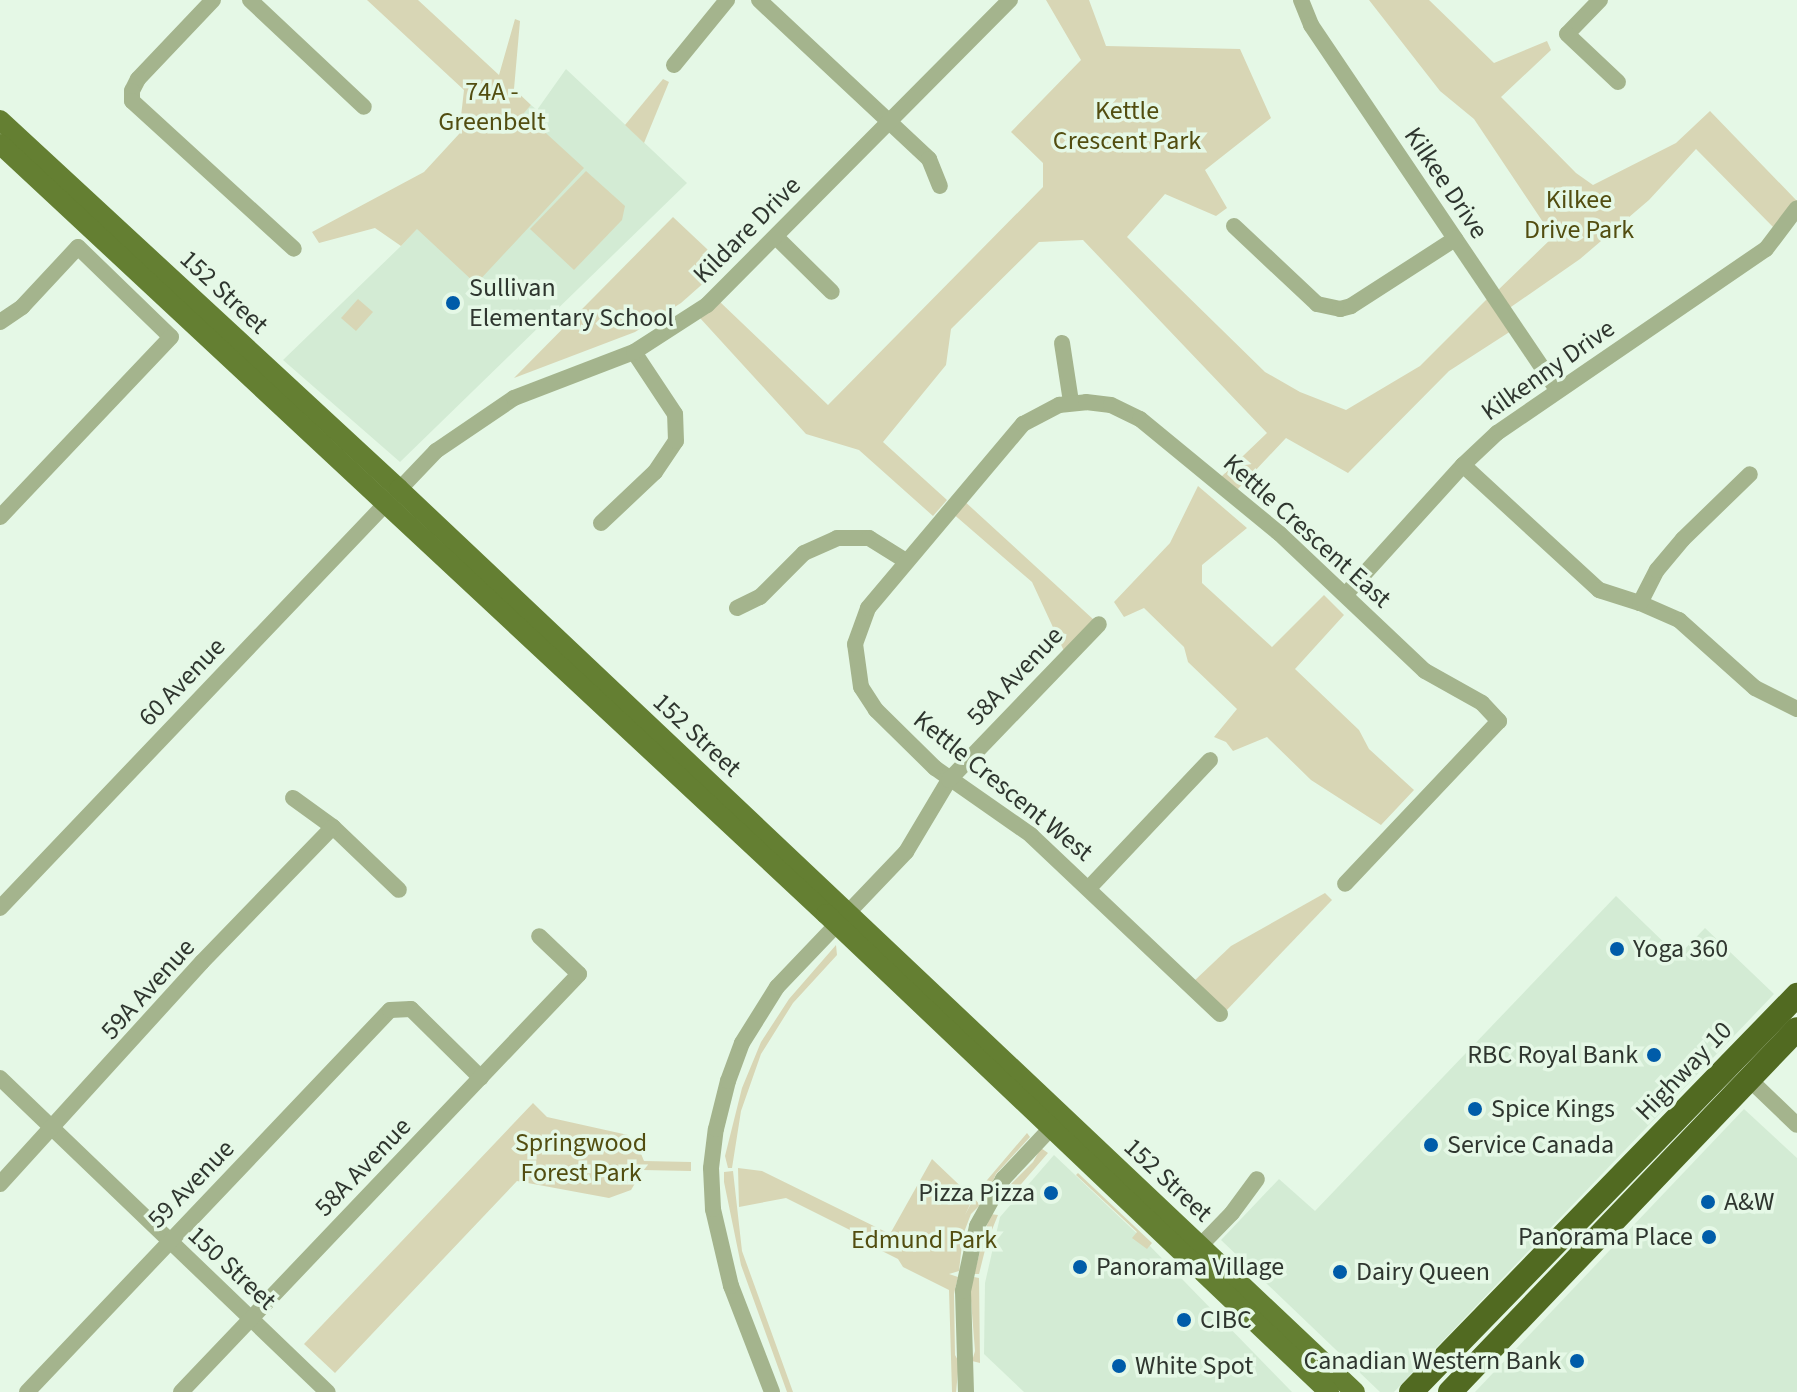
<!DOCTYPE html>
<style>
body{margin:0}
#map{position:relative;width:1797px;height:1392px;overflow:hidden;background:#e5f8e6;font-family:"Source Sans 3",sans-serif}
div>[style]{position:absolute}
.built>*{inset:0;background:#d3ebd4}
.green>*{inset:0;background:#d8d6b5}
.minor>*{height:16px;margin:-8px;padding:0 8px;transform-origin:8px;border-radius:8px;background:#a4b48d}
.major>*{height:20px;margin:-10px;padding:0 10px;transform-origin:10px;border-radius:10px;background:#647f32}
.highway>*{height:24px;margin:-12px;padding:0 12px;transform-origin:12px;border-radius:12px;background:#516a21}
.dots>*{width:22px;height:22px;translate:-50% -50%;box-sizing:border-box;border:4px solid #e5f8e6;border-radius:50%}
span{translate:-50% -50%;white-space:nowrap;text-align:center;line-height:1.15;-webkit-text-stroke:7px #e5f8e6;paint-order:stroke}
.park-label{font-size:26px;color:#524d10}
.street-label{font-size:26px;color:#2f362f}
.poi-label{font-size:26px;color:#2f362f}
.left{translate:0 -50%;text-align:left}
.right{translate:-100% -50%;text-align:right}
</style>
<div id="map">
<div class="built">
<i style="clip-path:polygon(566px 69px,687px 183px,400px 462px,283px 360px,401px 246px,531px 105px,537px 110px)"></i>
<i style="clip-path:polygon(1616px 896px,1678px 956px,1705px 928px,1774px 994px,1394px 1392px,1380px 1392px,1221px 1240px,1279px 1179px,1315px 1211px)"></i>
<i style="clip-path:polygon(1744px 1109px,1797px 1158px,1797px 1392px,1475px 1392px)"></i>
<i style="clip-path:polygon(1054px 1155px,1147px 1243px,1292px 1392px,1024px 1392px,984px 1354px,985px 1283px,1000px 1217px)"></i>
</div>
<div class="green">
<i style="clip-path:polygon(367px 0,418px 0,499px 75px,515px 19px,520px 21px,514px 89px,531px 105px,524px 113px,584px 168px,476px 284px,417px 229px,401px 246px,375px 228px,319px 243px,312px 232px,424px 172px,459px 134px,464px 90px)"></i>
<i style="clip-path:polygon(1046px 0,1089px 0,1106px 46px,1240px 49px,1271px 118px,1205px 170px,1227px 208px,1216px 216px,1165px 194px,1127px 237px,1265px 372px,1300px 392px,1346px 410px,1420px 366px,1488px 298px,1511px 331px,1449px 371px,1348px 473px,1286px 438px,1237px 490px,1221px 477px,1267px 433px,1083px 240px,1039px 242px,951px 329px,946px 365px,883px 442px,947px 500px,933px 516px,859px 450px,806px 434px,700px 318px,719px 301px,828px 405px,1043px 187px,1043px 163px,1011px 132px,1081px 60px)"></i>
<i style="clip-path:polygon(1369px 0,1429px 0,1494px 63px,1547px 41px,1551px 50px,1501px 97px,1576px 173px,1593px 185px,1676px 143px,1710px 111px,1797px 201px,1776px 230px,1696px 149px,1649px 200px,1580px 259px,1508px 309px,1495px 293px,1553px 237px,1474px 119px,1440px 91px)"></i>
<i style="clip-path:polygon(663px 79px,669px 82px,644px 143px,625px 125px)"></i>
<i style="clip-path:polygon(586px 171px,625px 206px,622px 220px,574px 270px,530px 229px)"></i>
<i style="clip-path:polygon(673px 217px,724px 265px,681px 303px,635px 332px,514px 378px)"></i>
<i style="clip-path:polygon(358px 299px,373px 312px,356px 331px,341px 318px)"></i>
<i style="clip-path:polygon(1198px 486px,1247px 528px,1202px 565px,1202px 583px,1272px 647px,1324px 595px,1344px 615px,1295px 669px,1359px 730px,1369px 749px,1414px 790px,1381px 825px,1311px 780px,1267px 737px,1233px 751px,1226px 742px,1214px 737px,1237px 709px,1188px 662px,1184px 647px,1144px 608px,1124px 617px,1114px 602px,1170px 543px)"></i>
<i style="clip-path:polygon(962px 499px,1094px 620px,1064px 651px,1032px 582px,951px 512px)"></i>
<i style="clip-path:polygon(1325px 893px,1332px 900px,1224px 1013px,1193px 982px,1231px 946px)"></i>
<i style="clip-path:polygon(836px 945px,837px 955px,793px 1003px,761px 1054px,741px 1111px,732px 1168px,728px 1168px,725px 1156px,742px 1088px,761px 1042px,789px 999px)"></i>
<i style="clip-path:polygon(533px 1103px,547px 1117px,628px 1135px,637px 1144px,644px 1161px,691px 1162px,691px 1171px,643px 1170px,631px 1190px,609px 1198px,517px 1181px,335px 1373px,304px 1344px)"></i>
<i style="clip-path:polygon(1027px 1133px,1030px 1137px,996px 1174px,990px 1188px,982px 1186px)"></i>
<i style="clip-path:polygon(1041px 1148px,1048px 1153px,1004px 1204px,1000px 1196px,1002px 1193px,1033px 1162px)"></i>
<i style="clip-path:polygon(932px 1159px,973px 1198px,965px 1215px,974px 1198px,980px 1205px,971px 1214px,963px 1235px,959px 1271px,949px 1274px,958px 1277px,954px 1294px,955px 1355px,959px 1362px,956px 1392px,952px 1392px,949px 1290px,903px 1267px,898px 1259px,882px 1251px,872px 1241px,786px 1198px,739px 1207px,738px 1168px,762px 1171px,890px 1234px)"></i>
<i style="clip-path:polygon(733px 1171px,742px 1251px,793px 1392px,787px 1392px,741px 1265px,724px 1182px,724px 1172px)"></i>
<i style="clip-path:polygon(1078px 1173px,1152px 1243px,1147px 1249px,1132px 1238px,1137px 1232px,1076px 1175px)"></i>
<i style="clip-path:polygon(990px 1214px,998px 1215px,987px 1242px,979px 1274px,974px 1274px)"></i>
<i style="clip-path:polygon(974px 1277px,979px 1278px,980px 1363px,972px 1361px,975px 1351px,970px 1288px)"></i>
</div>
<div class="minor">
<i style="left:213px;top:0;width:109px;rotate:133.5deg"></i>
<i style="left:138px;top:79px;width:13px;rotate:117deg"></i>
<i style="left:132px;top:91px;width:10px;rotate:90deg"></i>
<i style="left:132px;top:101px;width:219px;rotate:42.4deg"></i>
<i style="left:250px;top:0;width:156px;rotate:43.2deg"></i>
<i style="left:759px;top:0;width:233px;rotate:43.1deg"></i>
<i style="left:929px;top:159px;width:29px;rotate:68deg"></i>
<i style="left:1301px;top:0;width:27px;rotate:68deg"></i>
<i style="left:1311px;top:25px;width:440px;rotate:56deg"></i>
<i style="left:1600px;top:0;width:47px;rotate:134.1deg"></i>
<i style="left:1567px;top:34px;width:70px;rotate:43.3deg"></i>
<i style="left:674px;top:65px;width:84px;rotate:-50.8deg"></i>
<i style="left:1234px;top:226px;width:114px;rotate:43.2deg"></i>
<i style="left:1317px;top:304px;width:24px;rotate:12deg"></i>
<i style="left:1340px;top:309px;width:11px;rotate:-15deg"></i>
<i style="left:1351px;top:306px;width:124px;rotate:-32.8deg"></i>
<i style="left:776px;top:237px;width:78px;rotate:44.5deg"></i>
<i style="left:0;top:322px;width:27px;rotate:-34deg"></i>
<i style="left:22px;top:307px;width:82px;rotate:-47deg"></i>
<i style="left:78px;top:247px;width:129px;rotate:44.1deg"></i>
<i style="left:171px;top:337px;width:248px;rotate:133.5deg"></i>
<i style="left:1062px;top:343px;width:60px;rotate:81.3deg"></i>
<i style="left:1463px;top:465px;width:185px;rotate:42.6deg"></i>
<i style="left:1599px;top:590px;width:43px;rotate:17.6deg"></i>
<i style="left:1640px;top:603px;width:43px;rotate:23.6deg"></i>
<i style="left:1679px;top:620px;width:102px;rotate:41.8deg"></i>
<i style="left:1755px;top:688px;width:47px;rotate:26.6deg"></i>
<i style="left:601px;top:523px;width:74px;rotate:-43.4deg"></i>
<i style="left:655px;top:472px;width:37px;rotate:-56deg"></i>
<i style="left:676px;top:441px;width:27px;rotate:-92deg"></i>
<i style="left:675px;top:414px;width:74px;rotate:-123.5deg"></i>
<i style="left:1346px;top:594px;width:174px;rotate:-47.8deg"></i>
<i style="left:1463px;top:465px;width:47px;rotate:-43.3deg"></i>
<i style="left:1497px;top:433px;width:326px;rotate:-34.4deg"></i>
<i style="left:1766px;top:249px;width:51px;rotate:-52.9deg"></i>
<i style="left:1640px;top:603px;width:37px;rotate:-63deg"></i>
<i style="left:1657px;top:570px;width:40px;rotate:-50deg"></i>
<i style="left:1683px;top:539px;width:93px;rotate:-44.1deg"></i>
<i style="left:737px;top:608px;width:25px;rotate:-26deg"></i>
<i style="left:760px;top:597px;width:62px;rotate:-45deg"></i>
<i style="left:804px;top:553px;width:36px;rotate:-24deg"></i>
<i style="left:837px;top:538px;width:32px"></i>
<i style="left:869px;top:538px;width:44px;rotate:31.9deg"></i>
<i style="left:293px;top:798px;width:49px;rotate:35.9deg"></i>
<i style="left:333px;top:827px;width:91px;rotate:43.7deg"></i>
<i style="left:1089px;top:888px;width:176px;rotate:-46.6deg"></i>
<i style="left:0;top:908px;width:632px;rotate:-46.35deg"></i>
<i style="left:436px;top:451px;width:94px;rotate:-34.2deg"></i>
<i style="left:514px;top:398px;width:129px;rotate:-21deg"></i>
<i style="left:634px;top:352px;width:87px;rotate:-32.8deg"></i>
<i style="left:707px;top:305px;width:430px;rotate:-45.2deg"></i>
<i style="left:1220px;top:1014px;width:260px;rotate:-136.6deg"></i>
<i style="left:1031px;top:835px;width:117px;rotate:-145.1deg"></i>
<i style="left:935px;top:768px;width:83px;rotate:-135.5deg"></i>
<i style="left:876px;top:710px;width:27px;rotate:-123deg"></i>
<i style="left:861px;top:687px;width:43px;rotate:-97.9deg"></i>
<i style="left:855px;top:644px;width:38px;rotate:-70deg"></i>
<i style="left:868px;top:608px;width:241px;rotate:-49.9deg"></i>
<i style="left:1023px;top:424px;width:41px;rotate:-27.8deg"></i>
<i style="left:1059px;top:405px;width:27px;rotate:-6deg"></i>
<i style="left:1086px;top:402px;width:25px;rotate:7deg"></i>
<i style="left:1111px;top:405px;width:32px;rotate:26deg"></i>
<i style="left:1140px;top:419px;width:181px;rotate:39.4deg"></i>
<i style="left:1280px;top:534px;width:199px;rotate:43.4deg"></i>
<i style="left:1425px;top:671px;width:65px;rotate:29.3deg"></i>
<i style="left:1482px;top:703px;width:25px;rotate:47deg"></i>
<i style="left:1499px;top:721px;width:224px;rotate:133.4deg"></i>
<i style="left:0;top:1078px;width:454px;rotate:43.8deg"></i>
<i style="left:1749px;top:1079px;width:66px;rotate:43.8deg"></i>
<i style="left:0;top:1184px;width:300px;rotate:-47.7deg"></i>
<i style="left:202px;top:962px;width:188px;rotate:-45.9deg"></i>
<i style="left:1200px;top:1246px;width:46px;rotate:-45.9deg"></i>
<i style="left:1232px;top:1213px;width:42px;rotate:-53.7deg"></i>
<i style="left:27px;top:1392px;width:527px;rotate:-46.46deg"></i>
<i style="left:390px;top:1010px;width:21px;rotate:-3deg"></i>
<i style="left:411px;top:1009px;width:98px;rotate:44.6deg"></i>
<i style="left:181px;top:1392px;width:577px;rotate:-46.4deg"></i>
<i style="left:579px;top:974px;width:55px;rotate:-136.5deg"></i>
<i style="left:772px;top:1392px;width:114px;rotate:-111.1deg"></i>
<i style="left:731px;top:1286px;width:79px;rotate:-103.2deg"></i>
<i style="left:713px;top:1209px;width:41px;rotate:-92.8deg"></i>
<i style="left:711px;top:1168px;width:39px;rotate:-83deg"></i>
<i style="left:716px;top:1129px;width:49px;rotate:-76deg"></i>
<i style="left:728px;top:1081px;width:40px;rotate:-69.8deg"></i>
<i style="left:742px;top:1043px;width:66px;rotate:-58deg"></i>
<i style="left:777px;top:987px;width:187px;rotate:-46.3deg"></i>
<i style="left:906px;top:852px;width:84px;rotate:-59.2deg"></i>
<i style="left:949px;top:780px;width:216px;rotate:-46.1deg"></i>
<i style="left:966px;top:1392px;width:101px;rotate:-91.7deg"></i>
<i style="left:963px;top:1291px;width:66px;rotate:-77.8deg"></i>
<i style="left:977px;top:1226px;width:54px;rotate:-61deg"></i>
<i style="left:1003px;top:1179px;width:70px;rotate:-46.7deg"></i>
</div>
<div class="major">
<i style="left:0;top:120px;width:543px;rotate:42.76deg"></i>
<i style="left:399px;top:489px;width:1315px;rotate:43.37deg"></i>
<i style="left:0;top:144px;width:1129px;rotate:42.99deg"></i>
<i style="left:826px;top:914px;width:694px;rotate:43.54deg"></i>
</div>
<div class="highway">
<i style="left:1411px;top:1392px;width:554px;rotate:-45.8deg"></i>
<i style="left:1450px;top:1392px;width:502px;rotate:-46.29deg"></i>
</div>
<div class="dots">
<i style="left:453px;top:303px;background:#005ca9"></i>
<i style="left:1617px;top:949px;background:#005ca9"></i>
<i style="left:1654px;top:1055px;background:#005ca9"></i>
<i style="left:1475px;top:1109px;background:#005ca9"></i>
<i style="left:1431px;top:1145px;background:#005ca9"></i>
<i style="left:1051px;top:1193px;background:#005ca9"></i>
<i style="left:1708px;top:1202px;background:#005ca9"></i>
<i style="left:1709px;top:1237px;background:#005ca9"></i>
<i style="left:1080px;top:1267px;background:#005ca9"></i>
<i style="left:1340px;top:1272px;background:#005ca9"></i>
<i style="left:1184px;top:1320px;background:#005ca9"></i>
<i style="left:1577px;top:1361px;background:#005ca9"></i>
<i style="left:1119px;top:1366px;background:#005ca9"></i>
</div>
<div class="park-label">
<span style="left:492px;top:107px">74A -<br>Greenbelt</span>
<span style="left:1127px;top:126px">Kettle<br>Crescent Park</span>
<span style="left:1579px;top:215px">Kilkee<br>Drive Park</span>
<span style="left:581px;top:1158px">Springwood<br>Forest Park</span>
<span style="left:924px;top:1240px">Edmund Park</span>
</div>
<div class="street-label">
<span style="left:1446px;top:183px;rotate:56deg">Kilkee Drive</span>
<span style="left:747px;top:230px;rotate:-45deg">Kildare Drive</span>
<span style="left:224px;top:292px;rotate:43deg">152 Street</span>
<span style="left:1548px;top:370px;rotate:-35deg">Kilkenny Drive</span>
<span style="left:1307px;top:531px;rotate:42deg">Kettle Crescent East</span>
<span style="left:1015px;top:676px;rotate:-46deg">58A Avenue</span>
<span style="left:182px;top:682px;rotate:-46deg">60 Avenue</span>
<span style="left:697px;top:735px;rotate:43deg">152 Street</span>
<span style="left:1003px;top:786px;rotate:39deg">Kettle Crescent West</span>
<span style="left:148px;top:989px;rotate:-48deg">59A Avenue</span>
<span style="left:1684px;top:1071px;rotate:-46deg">Highway 10</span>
<span style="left:363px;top:1167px;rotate:-46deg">58A Avenue</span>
<span style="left:1168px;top:1180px;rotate:43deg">152 Street</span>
<span style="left:191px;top:1184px;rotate:-46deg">59 Avenue</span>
<span style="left:232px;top:1268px;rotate:43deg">150 Street</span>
</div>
<div class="poi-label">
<span class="left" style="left:469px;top:303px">Sullivan<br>Elementary School</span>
<span class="left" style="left:1633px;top:949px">Yoga 360</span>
<span class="right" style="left:1638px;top:1055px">RBC Royal Bank</span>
<span class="left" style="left:1491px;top:1109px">Spice Kings</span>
<span class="left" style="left:1447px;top:1145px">Service Canada</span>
<span class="right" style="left:1035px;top:1193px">Pizza Pizza</span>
<span class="left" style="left:1724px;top:1202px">A&amp;W</span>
<span class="right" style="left:1693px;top:1237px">Panorama Place</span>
<span class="left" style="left:1096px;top:1267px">Panorama Village</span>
<span class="left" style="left:1356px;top:1272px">Dairy Queen</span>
<span class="left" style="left:1200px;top:1320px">CIBC</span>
<span class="right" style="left:1561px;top:1361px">Canadian Western Bank</span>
<span class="left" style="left:1135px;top:1366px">White Spot</span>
</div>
</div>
